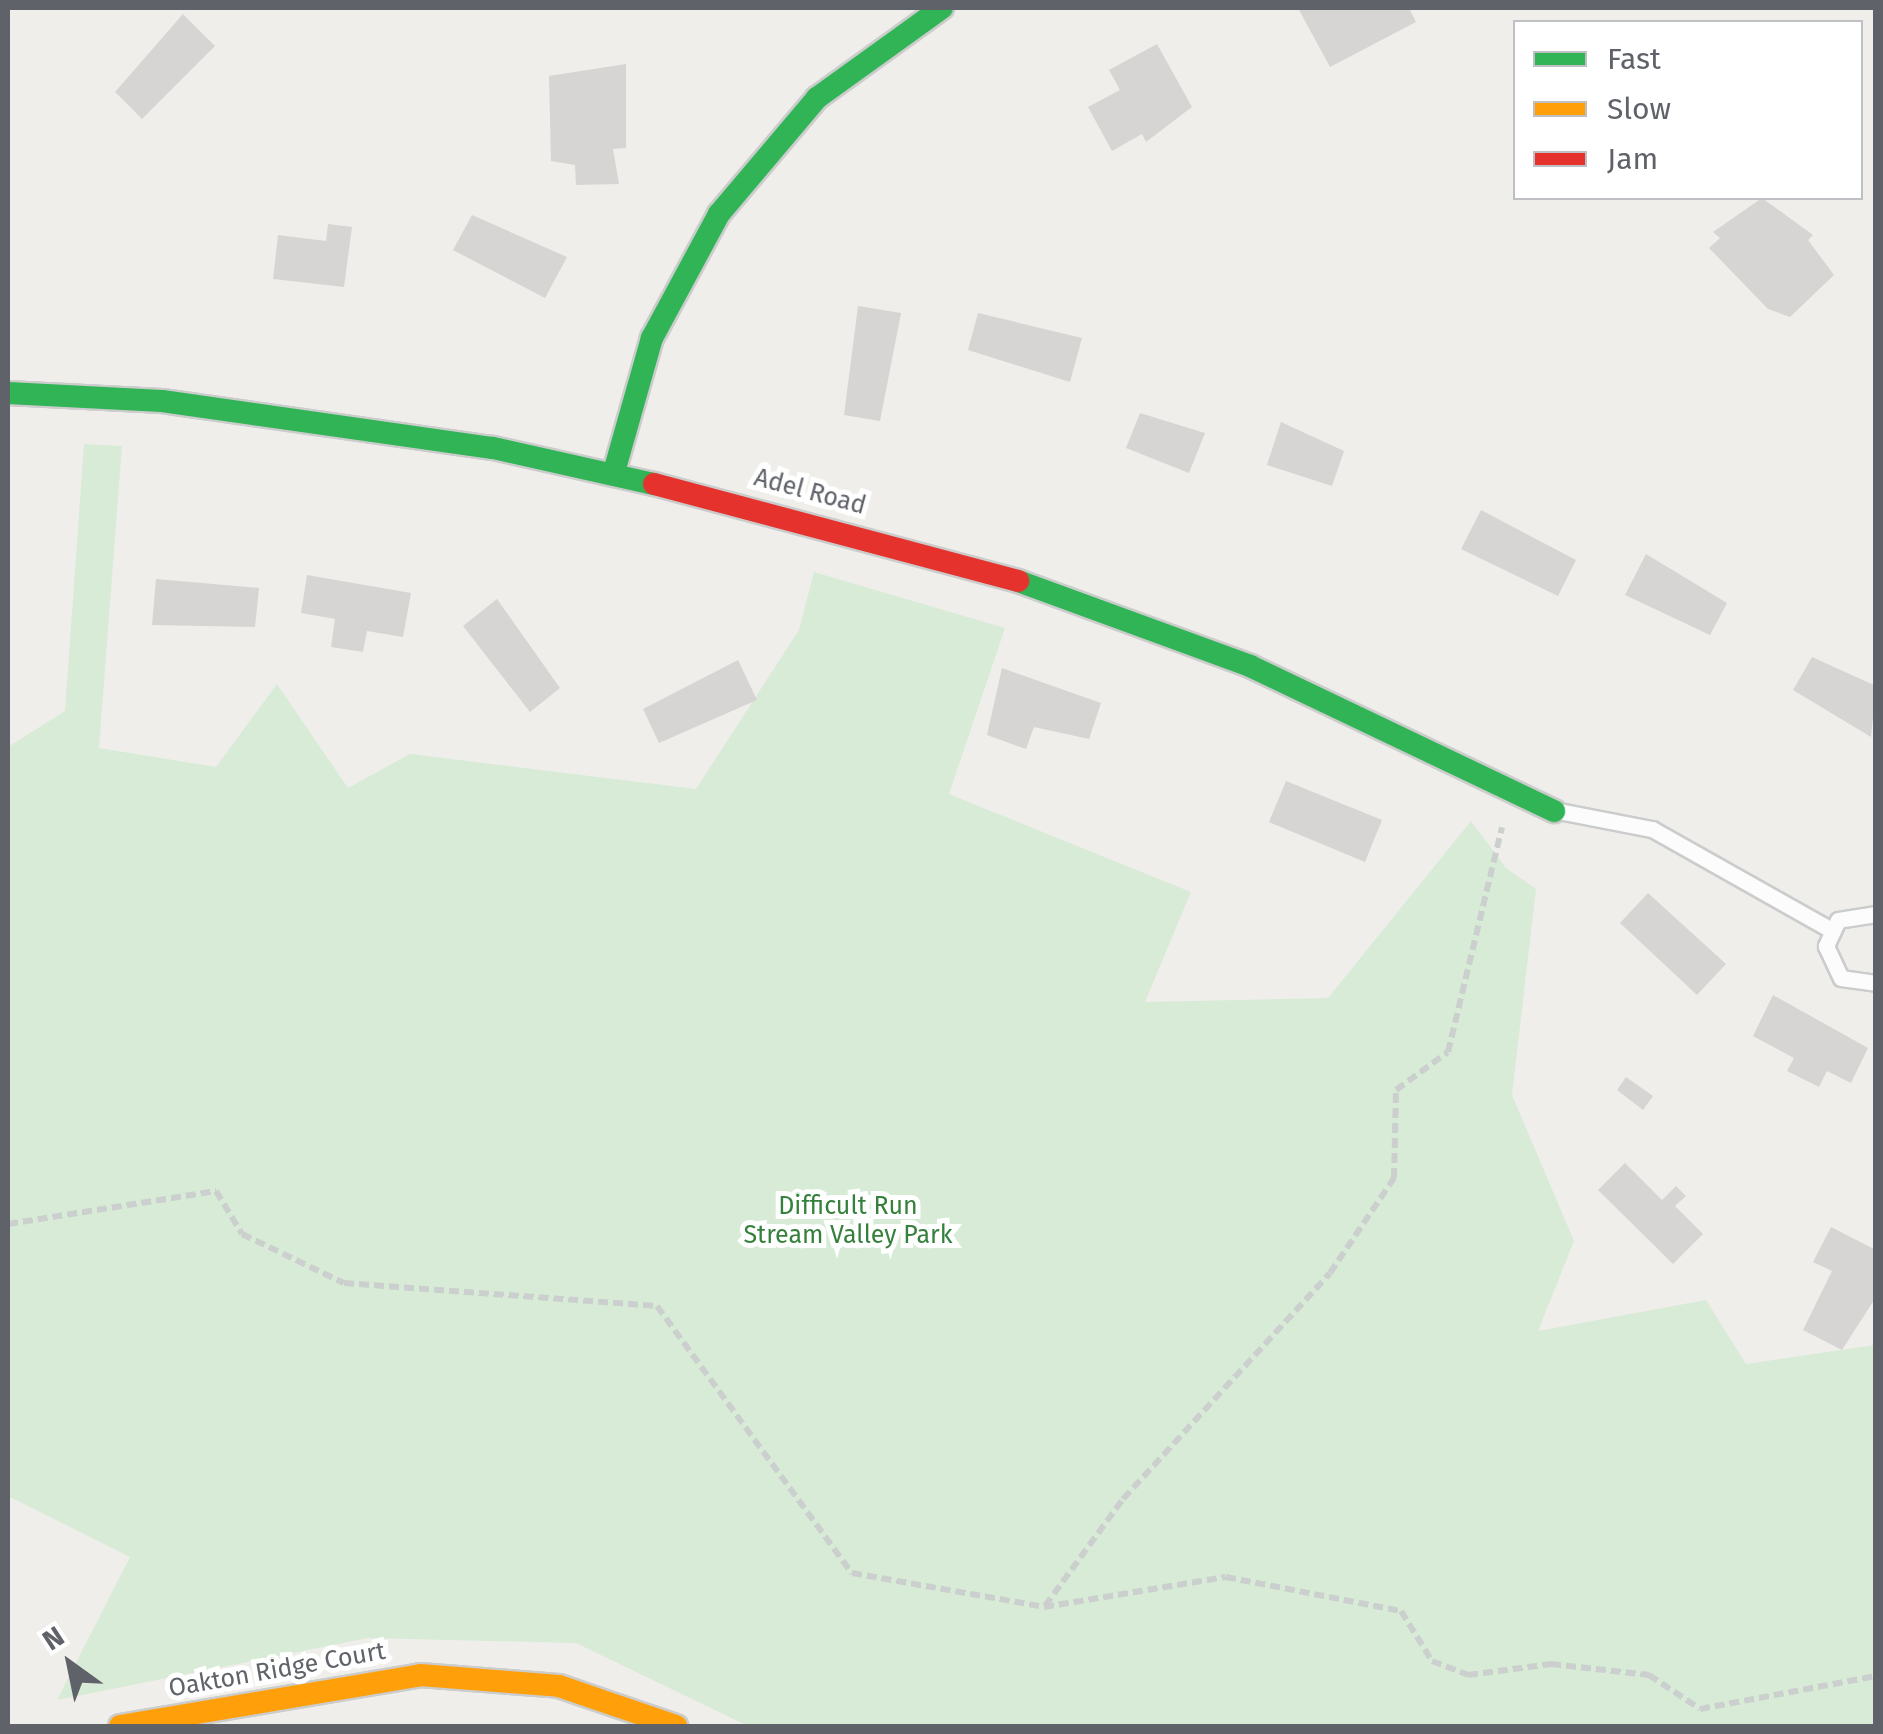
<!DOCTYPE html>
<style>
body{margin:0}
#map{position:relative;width:1883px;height:1734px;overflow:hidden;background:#efeeea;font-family:"Fira Sans",sans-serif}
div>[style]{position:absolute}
.green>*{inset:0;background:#d8ebd7}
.building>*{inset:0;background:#d6d5d3}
.path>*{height:6px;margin-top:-3px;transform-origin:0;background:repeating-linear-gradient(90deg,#cbcfcd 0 10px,transparent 0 15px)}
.roads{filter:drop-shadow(2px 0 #cbcccc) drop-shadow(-2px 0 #cbcccc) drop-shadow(0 2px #cbcccc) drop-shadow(0 -2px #cbcccc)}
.lane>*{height:15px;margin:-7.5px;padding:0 7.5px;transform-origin:7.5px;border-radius:7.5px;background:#fdfcfc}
.fast>*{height:22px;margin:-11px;padding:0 11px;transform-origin:11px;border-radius:11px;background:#30b455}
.slow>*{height:22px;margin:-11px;padding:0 11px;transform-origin:11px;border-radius:11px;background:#ff9f0a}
.jam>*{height:22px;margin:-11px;padding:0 11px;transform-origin:11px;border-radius:11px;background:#e5322d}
span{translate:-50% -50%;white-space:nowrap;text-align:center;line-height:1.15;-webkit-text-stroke:10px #fff;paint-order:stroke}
.street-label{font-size:25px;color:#5f6268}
.park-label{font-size:25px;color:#35813c}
.frame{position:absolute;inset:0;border:10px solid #5f6268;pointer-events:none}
.legend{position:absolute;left:1513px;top:20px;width:350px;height:180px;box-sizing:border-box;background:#fff;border:2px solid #bfc0c3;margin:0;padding:12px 18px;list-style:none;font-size:30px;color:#5f6268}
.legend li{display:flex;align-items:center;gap:20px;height:50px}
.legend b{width:50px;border:2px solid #bfc0c3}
.north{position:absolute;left:20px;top:1614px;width:100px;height:100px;-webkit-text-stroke:8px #fff;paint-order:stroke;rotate:327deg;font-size:28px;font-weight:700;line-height:40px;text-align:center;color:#5f6268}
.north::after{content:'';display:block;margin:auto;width:35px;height:45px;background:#5f6268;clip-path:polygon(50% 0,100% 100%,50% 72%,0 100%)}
</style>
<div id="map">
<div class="green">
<i style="clip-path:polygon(84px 444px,122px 446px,99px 748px,216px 767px,277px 684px,348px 788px,410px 754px,696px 789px,799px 630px,814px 572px,1005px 628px,949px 794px,1191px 892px,1145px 1002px,1328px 998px,1471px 821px,1506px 868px,1536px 889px,1512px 1095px,1574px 1241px,1538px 1331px,1706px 1300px,1746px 1364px,1875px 1345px,1875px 1726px,748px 1726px,576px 1643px,368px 1638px,57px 1700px,130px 1557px,8px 1496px,8px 747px,65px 711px)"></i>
</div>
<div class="building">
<i style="clip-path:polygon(1298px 8px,1409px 8px,1416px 22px,1330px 67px)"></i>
<i style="clip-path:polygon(183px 14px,215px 46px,142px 119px,115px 92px)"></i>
<i style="clip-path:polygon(1157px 44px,1192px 107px,1146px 142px,1142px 134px,1112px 151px,1088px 107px,1120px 90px,1109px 70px)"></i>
<i style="clip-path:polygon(626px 64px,626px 148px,613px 149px,619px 184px,576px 185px,575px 165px,551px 161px,549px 76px)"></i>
<i style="clip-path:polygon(1762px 198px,1813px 235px,1808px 240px,1834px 275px,1790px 317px,1768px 309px,1709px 248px,1720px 238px,1713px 232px)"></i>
<i style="clip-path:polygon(472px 215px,567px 257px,545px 298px,453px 250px)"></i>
<i style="clip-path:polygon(328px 224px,352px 227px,344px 287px,273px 279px,278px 235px,326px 241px)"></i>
<i style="clip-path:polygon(858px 306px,901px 313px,880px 421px,844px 415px)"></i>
<i style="clip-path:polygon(978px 313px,1082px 338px,1070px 382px,968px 350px)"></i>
<i style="clip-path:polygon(1140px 413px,1205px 433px,1189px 473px,1126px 448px)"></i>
<i style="clip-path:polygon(1281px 422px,1344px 451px,1332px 486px,1267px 465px)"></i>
<i style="clip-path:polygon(1481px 510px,1576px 560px,1558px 596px,1461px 549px)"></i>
<i style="clip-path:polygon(1646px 554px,1727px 603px,1710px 635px,1625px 595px)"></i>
<i style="clip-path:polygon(307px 575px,411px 593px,403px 637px,367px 631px,363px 652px,331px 647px,335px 619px,301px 613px)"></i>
<i style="clip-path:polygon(156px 579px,259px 588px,255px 627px,152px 625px)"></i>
<i style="clip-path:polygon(497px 599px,560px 688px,530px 712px,463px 626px)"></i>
<i style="clip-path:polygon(1812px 657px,1876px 686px,1871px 737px,1793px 690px)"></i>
<i style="clip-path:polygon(738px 660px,757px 700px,659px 743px,643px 709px)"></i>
<i style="clip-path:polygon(1002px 668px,1101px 703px,1089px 739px,1034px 727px,1026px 749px,987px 735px)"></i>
<i style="clip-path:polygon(1286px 781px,1382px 820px,1365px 862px,1269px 822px)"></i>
<i style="clip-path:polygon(1648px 893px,1726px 964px,1697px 995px,1620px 923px)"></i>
<i style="clip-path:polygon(1773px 995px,1868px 1048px,1851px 1083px,1827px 1071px,1819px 1087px,1787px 1071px,1794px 1058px,1753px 1036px)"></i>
<i style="clip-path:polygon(1626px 1077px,1653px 1096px,1643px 1110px,1617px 1090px)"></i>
<i style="clip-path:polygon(1625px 1163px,1662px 1200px,1676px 1186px,1686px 1196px,1675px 1206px,1703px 1234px,1673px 1264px,1598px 1190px)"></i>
<i style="clip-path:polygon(1831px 1227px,1876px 1250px,1876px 1297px,1842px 1350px,1803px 1330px,1832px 1271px,1813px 1262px)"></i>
</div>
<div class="path">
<i style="left:8px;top:1224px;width:211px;rotate:-9deg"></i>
<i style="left:216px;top:1191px;width:50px;rotate:58.8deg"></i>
<i style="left:242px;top:1234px;width:113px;rotate:25.7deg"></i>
<i style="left:344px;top:1283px;width:314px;rotate:4.2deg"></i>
<i style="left:657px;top:1306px;width:331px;rotate:53.9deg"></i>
<i style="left:852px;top:1573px;width:195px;rotate:10deg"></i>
<i style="left:1044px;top:1607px;width:184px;rotate:-9.4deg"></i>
<i style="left:1226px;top:1577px;width:178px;rotate:11deg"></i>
<i style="left:1401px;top:1611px;width:59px;rotate:58.2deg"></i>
<i style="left:1432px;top:1661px;width:39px;rotate:21deg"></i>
<i style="left:1468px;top:1675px;width:84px;rotate:-7.5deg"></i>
<i style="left:1551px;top:1664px;width:99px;rotate:6.4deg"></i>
<i style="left:1649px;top:1675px;width:61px;rotate:33.7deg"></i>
<i style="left:1700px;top:1709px;width:179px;rotate:-10.6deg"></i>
<i style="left:1045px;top:1606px;width:132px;rotate:-53.9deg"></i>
<i style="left:1123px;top:1499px;width:306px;rotate:-47.5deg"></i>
<i style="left:1330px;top:1273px;width:115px;rotate:-56deg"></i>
<i style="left:1394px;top:1178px;width:88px;rotate:-88.7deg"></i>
<i style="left:1396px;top:1090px;width:64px;rotate:-36.2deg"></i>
<i style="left:1448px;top:1052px;width:231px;rotate:-76.5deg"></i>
</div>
<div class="roads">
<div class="lane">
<i style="left:1559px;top:811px;width:95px;rotate:11deg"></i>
<i style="left:1652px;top:829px;width:206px;rotate:29.4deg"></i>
<i style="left:1876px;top:914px;width:38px;rotate:171deg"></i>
<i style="left:1838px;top:920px;width:29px;rotate:115deg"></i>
<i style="left:1826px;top:946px;width:35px;rotate:65deg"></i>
<i style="left:1841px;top:978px;width:35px;rotate:8deg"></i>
</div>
<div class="fast">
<i style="left:8px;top:393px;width:154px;rotate:3deg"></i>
<i style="left:162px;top:401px;width:334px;rotate:8.1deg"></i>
<i style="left:493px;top:448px;width:165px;rotate:12.6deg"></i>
<i style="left:614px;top:472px;width:139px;rotate:-74.2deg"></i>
<i style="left:652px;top:338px;width:141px;rotate:-61.6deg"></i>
<i style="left:719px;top:214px;width:152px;rotate:-49.8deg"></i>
<i style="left:817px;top:98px;width:154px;rotate:-35.8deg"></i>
<i style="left:1018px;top:581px;width:247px;rotate:20.1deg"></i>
<i style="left:1250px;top:666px;width:337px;rotate:25.5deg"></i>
</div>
<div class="slow">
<i style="left:120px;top:1726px;width:304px;rotate:-9.6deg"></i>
<i style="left:420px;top:1675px;width:139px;rotate:4.5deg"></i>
<i style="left:559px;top:1686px;width:124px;rotate:18.9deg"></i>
</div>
<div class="jam">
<i style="left:654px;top:484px;width:377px;rotate:14.9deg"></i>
</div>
</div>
<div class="street-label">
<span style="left:810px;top:492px;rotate:15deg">Adel Road</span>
<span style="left:277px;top:1670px;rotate:-10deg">Oakton Ridge Court</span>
</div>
<div class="park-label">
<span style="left:848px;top:1221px">Difficult Run<br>Stream Valley Park</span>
</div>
<div class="frame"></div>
<ul class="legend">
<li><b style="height:12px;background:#30b455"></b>Fast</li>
<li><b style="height:12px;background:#ff9f0a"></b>Slow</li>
<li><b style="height:12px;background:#e5322d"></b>Jam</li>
</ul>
<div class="north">N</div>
</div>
